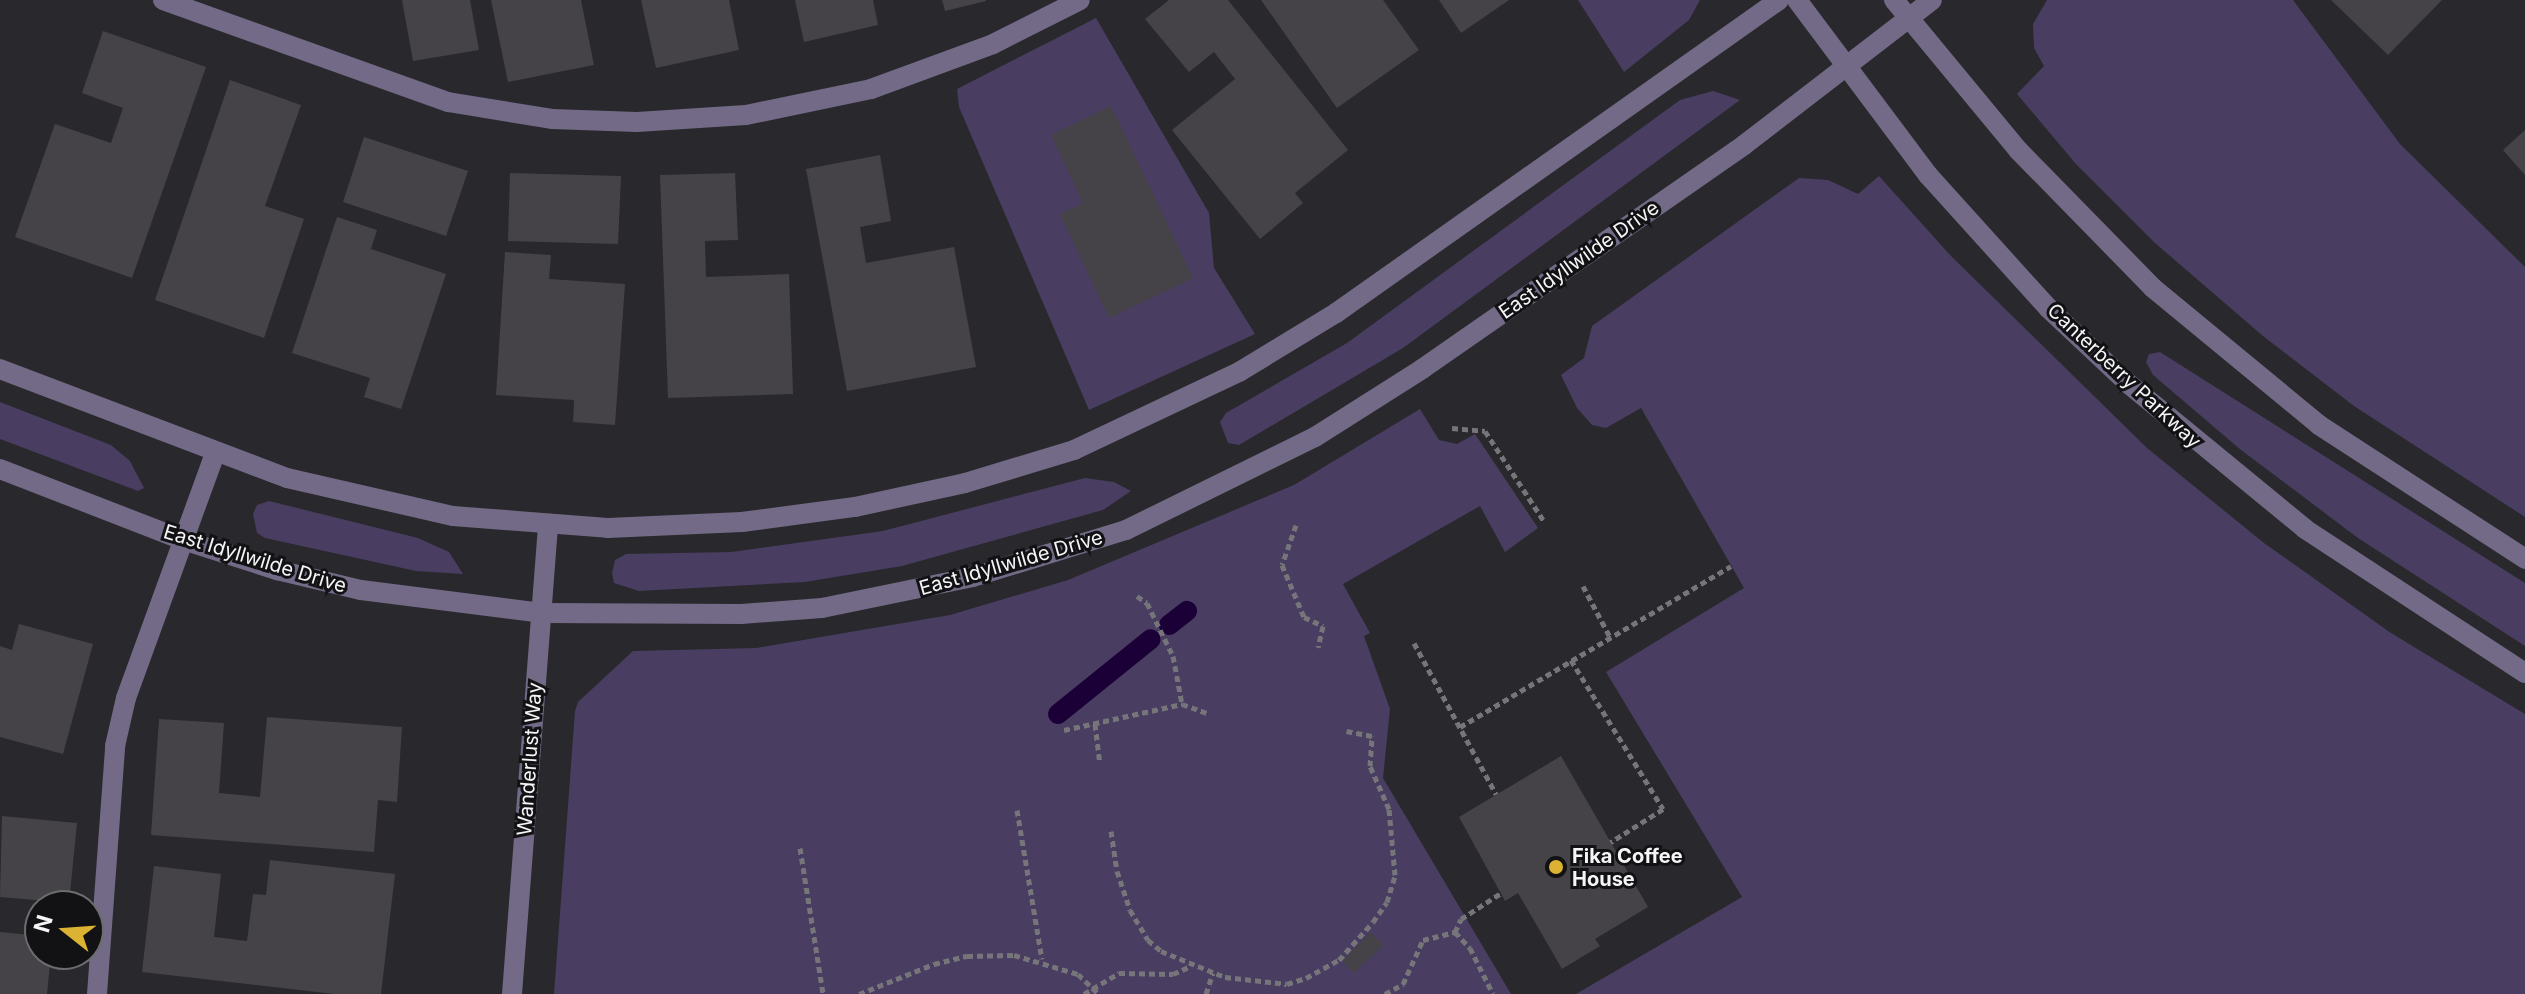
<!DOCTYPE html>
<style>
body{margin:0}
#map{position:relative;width:2525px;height:994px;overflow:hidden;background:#29282c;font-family:Inter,sans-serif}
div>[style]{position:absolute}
.green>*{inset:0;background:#493d61}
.stream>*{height:20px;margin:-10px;padding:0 10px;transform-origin:10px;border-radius:10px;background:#1b0037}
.building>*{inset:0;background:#454348}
.path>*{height:5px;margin-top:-2.5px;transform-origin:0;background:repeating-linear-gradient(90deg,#767579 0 6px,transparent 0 10px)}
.service>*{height:20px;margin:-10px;padding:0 10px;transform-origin:10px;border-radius:10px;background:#726a86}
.minor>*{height:20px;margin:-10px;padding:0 10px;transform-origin:10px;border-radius:10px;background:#726a86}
.tertiary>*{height:20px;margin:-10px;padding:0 10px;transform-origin:10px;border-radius:10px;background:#726a86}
.dots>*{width:22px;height:22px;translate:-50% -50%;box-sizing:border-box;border:4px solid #121113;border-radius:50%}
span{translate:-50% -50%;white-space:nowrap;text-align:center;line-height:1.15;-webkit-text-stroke:6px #121113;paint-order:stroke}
.street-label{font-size:20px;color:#f5f4f7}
.poi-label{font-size:20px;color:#f5f4f7;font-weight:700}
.left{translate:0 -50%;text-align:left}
.north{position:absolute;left:24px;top:890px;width:80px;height:80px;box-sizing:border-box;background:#121113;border:2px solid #6d6c6e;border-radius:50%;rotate:287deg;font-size:22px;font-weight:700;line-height:32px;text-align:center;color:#f5f4f7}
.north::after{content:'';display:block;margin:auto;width:28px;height:36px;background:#dcb233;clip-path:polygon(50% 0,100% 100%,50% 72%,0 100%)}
</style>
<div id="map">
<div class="green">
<i style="clip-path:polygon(1578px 0,1700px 0,1689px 20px,1624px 72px)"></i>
<i style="clip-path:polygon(2047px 0,2293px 0,2400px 144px,2525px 267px,2525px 517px,2354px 406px,2263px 336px,2155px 243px,2075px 163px,2017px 94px,2044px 66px,2034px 48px,2033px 24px)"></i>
<i style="clip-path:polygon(1096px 18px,1209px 213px,1214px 268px,1255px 334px,1089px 410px,959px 107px,957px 89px)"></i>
<i style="clip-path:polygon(1713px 91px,1740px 100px,1403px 348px,1239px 445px,1228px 443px,1220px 422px,1226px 413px,1347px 343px,1680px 100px)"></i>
<i style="clip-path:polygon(1879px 176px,1951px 256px,2147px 448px,2264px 543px,2391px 633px,2525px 714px,2525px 994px,1576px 994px,1742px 897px,1606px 672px,1744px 588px,1641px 408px,1606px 428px,1592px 425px,1577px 408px,1561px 375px,1584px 358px,1592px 326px,1799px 178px,1828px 180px,1858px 194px)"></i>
<i style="clip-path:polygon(2160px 352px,2525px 583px,2525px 646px,2358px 538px,2241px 450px,2153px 375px,2146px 362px,2149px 354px)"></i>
<i style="clip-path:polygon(0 402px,111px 445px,130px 461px,144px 488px,138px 491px,0 439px)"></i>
<i style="clip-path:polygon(1420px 409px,1439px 440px,1457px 444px,1475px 434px,1538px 528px,1505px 552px,1480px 506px,1343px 584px,1370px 633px,1364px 636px,1390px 709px,1383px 778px,1511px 994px,554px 994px,575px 711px,578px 702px,633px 651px,756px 648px,950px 615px,1068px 580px,1294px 485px)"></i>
<i style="clip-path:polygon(1085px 478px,1114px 482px,1131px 491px,1103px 510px,902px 566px,805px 582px,639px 591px,614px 583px,612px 573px,615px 560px,626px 554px,731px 552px,883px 531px)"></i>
<i style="clip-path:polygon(269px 501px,418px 538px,449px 552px,463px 574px,416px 571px,265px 538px,257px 533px,253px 514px,257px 505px)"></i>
</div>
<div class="stream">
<i style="left:1169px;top:625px;width:23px;rotate:-38deg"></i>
<i style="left:1058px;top:714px;width:119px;rotate:-38.9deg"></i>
</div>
<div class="building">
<i style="clip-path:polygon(402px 0,470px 0,479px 50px,413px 61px)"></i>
<i style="clip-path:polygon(491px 0,581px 0,594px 65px,508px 82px)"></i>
<i style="clip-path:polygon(641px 0,729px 0,739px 50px,656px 68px)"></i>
<i style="clip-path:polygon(795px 0,873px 0,878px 25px,804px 42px)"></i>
<i style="clip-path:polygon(942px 0,986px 0,986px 1px,945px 11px)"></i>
<i style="clip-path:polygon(1169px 0,1228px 0,1348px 150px,1295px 193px,1303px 203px,1260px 239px,1172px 130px,1235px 79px,1214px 52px,1189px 72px,1145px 19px)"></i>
<i style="clip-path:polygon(1261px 0,1383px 0,1419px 50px,1337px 108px)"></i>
<i style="clip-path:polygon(1439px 0,1509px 0,1461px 33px)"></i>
<i style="clip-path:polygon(2331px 0,2442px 0,2388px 55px)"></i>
<i style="clip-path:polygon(103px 31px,206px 67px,132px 278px,15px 237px,55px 124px,111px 143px,123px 108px,82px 93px)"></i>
<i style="clip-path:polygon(230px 80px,301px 105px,265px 206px,304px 219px,264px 338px,155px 300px)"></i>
<i style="clip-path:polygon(1111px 106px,1193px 278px,1109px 318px,1060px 214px,1083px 203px,1051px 135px)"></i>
<i style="clip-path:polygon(2525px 130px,2525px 175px,2503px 150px)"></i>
<i style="clip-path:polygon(364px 137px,468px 171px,446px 236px,343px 202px)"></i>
<i style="clip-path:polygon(880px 155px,891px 221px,860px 227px,866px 263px,954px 247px,976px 367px,847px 391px,806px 169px)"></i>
<i style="clip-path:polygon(510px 173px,621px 176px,618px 244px,508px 241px)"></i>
<i style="clip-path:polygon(735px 173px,738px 240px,705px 241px,706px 277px,789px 274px,793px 394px,668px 398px,660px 175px)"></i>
<i style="clip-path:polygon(337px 217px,377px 230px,371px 249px,446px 274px,401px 409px,364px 397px,370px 378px,292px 353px)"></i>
<i style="clip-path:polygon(505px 252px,551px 255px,549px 279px,625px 284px,615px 425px,573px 422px,574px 400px,496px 395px)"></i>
<i style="clip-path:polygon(19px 624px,93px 644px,63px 754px,0 737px,0 646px,12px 650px)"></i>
<i style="clip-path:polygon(267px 717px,402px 727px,397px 802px,378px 800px,374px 852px,151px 835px,159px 719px,224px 723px,219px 793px,260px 797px)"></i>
<i style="clip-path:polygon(1561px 756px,1648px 907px,1595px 939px,1600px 946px,1562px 969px,1518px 893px,1505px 901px,1459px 817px)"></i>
<i style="clip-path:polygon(2px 816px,77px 823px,69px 903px,0 897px)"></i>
<i style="clip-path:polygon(270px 860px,395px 874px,381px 994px,334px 994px,142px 972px,154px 866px,221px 874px,214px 937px,247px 941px,253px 894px,266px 895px)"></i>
<i style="clip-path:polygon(0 932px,40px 936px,40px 954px,51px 954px,47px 994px,0 994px)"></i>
<i style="clip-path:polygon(1371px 932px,1383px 945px,1354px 973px,1342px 961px)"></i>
</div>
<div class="path">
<i style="left:1452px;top:428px;width:33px;rotate:5deg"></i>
<i style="left:1485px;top:431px;width:108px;rotate:56.8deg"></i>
<i style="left:1296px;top:525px;width:42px;rotate:109.3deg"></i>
<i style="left:1282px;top:565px;width:56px;rotate:67.1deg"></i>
<i style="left:1304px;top:617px;width:21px;rotate:25deg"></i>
<i style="left:1323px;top:626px;width:22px;rotate:103deg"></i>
<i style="left:1583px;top:586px;width:58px;rotate:62.1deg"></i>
<i style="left:1137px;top:596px;width:12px;rotate:35deg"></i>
<i style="left:1147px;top:603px;width:59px;rotate:63.9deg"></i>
<i style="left:1173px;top:656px;width:49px;rotate:79.4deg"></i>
<i style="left:1182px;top:704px;width:29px;rotate:20deg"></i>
<i style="left:1414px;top:643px;width:172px;rotate:61.5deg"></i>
<i style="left:1571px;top:660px;width:175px;rotate:58.3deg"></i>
<i style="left:1663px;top:809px;width:62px;rotate:147.6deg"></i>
<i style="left:1095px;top:724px;width:39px;rotate:83deg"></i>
<i style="left:1460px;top:727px;width:315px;rotate:-30.7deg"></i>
<i style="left:1064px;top:730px;width:121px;rotate:-12.4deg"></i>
<i style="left:1017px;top:810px;width:151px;rotate:80.5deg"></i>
<i style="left:1111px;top:831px;width:40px;rotate:81.5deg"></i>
<i style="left:1117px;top:871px;width:41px;rotate:71.6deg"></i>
<i style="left:1130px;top:910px;width:35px;rotate:59deg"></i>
<i style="left:1148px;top:940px;width:17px;rotate:40deg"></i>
<i style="left:1161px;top:951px;width:69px;rotate:22.1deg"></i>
<i style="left:1225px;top:977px;width:62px;rotate:6.4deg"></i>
<i style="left:1287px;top:984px;width:20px;rotate:-18deg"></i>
<i style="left:1306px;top:978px;width:38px;rotate:-29deg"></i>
<i style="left:1339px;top:960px;width:51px;rotate:-48.2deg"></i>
<i style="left:1373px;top:922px;width:24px;rotate:-55deg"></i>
<i style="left:1387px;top:902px;width:28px;rotate:-73deg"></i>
<i style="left:1395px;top:875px;width:66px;rotate:-95.2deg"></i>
<i style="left:1389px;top:809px;width:47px;rotate:-113.8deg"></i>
<i style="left:1370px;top:766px;width:30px;rotate:-86deg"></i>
<i style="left:1372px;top:736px;width:26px;rotate:-169deg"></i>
<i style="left:800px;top:848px;width:148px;rotate:81deg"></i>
<i style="left:1455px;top:932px;width:14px;rotate:-65deg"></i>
<i style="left:1461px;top:919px;width:48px;rotate:-33deg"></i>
<i style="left:859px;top:994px;width:81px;rotate:-21.8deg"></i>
<i style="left:934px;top:964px;width:34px;rotate:-14deg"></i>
<i style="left:967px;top:956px;width:47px;rotate:-1.2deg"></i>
<i style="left:1014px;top:955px;width:67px;rotate:16.5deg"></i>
<i style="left:1078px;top:974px;width:29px;rotate:44deg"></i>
<i style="left:1084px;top:994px;width:41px;rotate:-31deg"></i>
<i style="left:1119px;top:973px;width:54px;rotate:1.1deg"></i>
<i style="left:1173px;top:974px;width:20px;rotate:-24deg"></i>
<i style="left:1206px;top:994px;width:22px;rotate:-72deg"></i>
<i style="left:1385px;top:994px;width:21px;rotate:-29deg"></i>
<i style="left:1403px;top:984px;width:48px;rotate:-65.6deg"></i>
<i style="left:1423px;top:940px;width:33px;rotate:-14deg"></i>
<i style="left:1455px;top:932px;width:22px;rotate:47deg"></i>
<i style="left:1470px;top:948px;width:51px;rotate:63.4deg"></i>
</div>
<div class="service">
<i style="left:163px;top:0;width:303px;rotate:19.7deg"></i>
<i style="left:448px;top:102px;width:105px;rotate:9.3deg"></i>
<i style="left:552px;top:119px;width:85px;rotate:2deg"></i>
<i style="left:637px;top:122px;width:109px;rotate:-3.7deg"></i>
<i style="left:746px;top:115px;width:128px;rotate:-11.7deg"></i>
<i style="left:871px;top:89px;width:130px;rotate:-20.2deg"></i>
<i style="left:993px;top:44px;width:97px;rotate:-26.8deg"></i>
<i style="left:97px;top:994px;width:249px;rotate:-85.8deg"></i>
<i style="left:115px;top:746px;width:49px;rotate:-77.1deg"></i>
<i style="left:126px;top:698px;width:261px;rotate:-70deg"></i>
</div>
<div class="minor">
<i style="left:0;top:369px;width:307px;rotate:20.8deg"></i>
<i style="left:287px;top:478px;width:170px;rotate:12.9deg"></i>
<i style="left:453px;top:516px;width:155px;rotate:4.4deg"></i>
<i style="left:608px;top:528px;width:134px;rotate:-2.6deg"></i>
<i style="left:742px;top:522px;width:114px;rotate:-7.6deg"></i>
<i style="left:855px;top:507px;width:113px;rotate:-12.3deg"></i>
<i style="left:965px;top:483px;width:114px;rotate:-16.8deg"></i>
<i style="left:1074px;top:450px;width:183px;rotate:-25.3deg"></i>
<i style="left:1239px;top:372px;width:114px;rotate:-31.3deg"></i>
<i style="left:1336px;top:313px;width:542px;rotate:-35.24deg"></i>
<i style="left:0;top:469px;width:196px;rotate:21.2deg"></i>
<i style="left:183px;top:540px;width:99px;rotate:17.7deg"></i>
<i style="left:277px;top:570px;width:86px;rotate:13.4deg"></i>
<i style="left:361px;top:590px;width:182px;rotate:7.2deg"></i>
<i style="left:542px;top:613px;width:199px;rotate:0.3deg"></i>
<i style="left:741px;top:614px;width:81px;rotate:-4.2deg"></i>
<i style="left:822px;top:608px;width:154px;rotate:-11.6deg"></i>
<i style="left:973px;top:577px;width:160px;rotate:-17.1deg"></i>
<i style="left:1126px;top:530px;width:211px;rotate:-26.2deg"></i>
<i style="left:1315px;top:437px;width:127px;rotate:-32.4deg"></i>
<i style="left:1422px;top:369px;width:392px;rotate:-34.8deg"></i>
<i style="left:1744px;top:145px;width:237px;rotate:-37.6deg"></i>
<i style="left:512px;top:994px;width:471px;rotate:-85.6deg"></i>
</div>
<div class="tertiary">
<i style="left:1797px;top:0;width:219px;rotate:53.2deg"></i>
<i style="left:1928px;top:175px;width:179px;rotate:47.9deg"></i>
<i style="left:2048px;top:308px;width:112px;rotate:43.2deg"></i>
<i style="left:2130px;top:385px;width:227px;rotate:39.4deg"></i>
<i style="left:2305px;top:529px;width:263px;rotate:33.2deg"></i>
<i style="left:1894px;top:0;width:195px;rotate:50.4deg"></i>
<i style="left:2018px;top:150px;width:193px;rotate:45.6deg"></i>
<i style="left:2153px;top:288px;width:215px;rotate:39.5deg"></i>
<i style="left:2319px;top:425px;width:246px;rotate:33deg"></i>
</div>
<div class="dots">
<i style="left:1556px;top:867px;background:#dcb233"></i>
</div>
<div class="street-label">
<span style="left:1579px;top:260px;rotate:-35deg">East Idyllwilde Drive</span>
<span style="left:2124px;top:376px;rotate:43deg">Canterberry Parkway</span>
<span style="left:255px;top:559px;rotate:17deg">East Idyllwilde Drive</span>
<span style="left:1011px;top:563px;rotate:-16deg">East Idyllwilde Drive</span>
<span style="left:530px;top:759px;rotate:-86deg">Wanderlust Way</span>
</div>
<div class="poi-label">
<span class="left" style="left:1572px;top:868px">Fika Coffee<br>House</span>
</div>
<div class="north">N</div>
</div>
